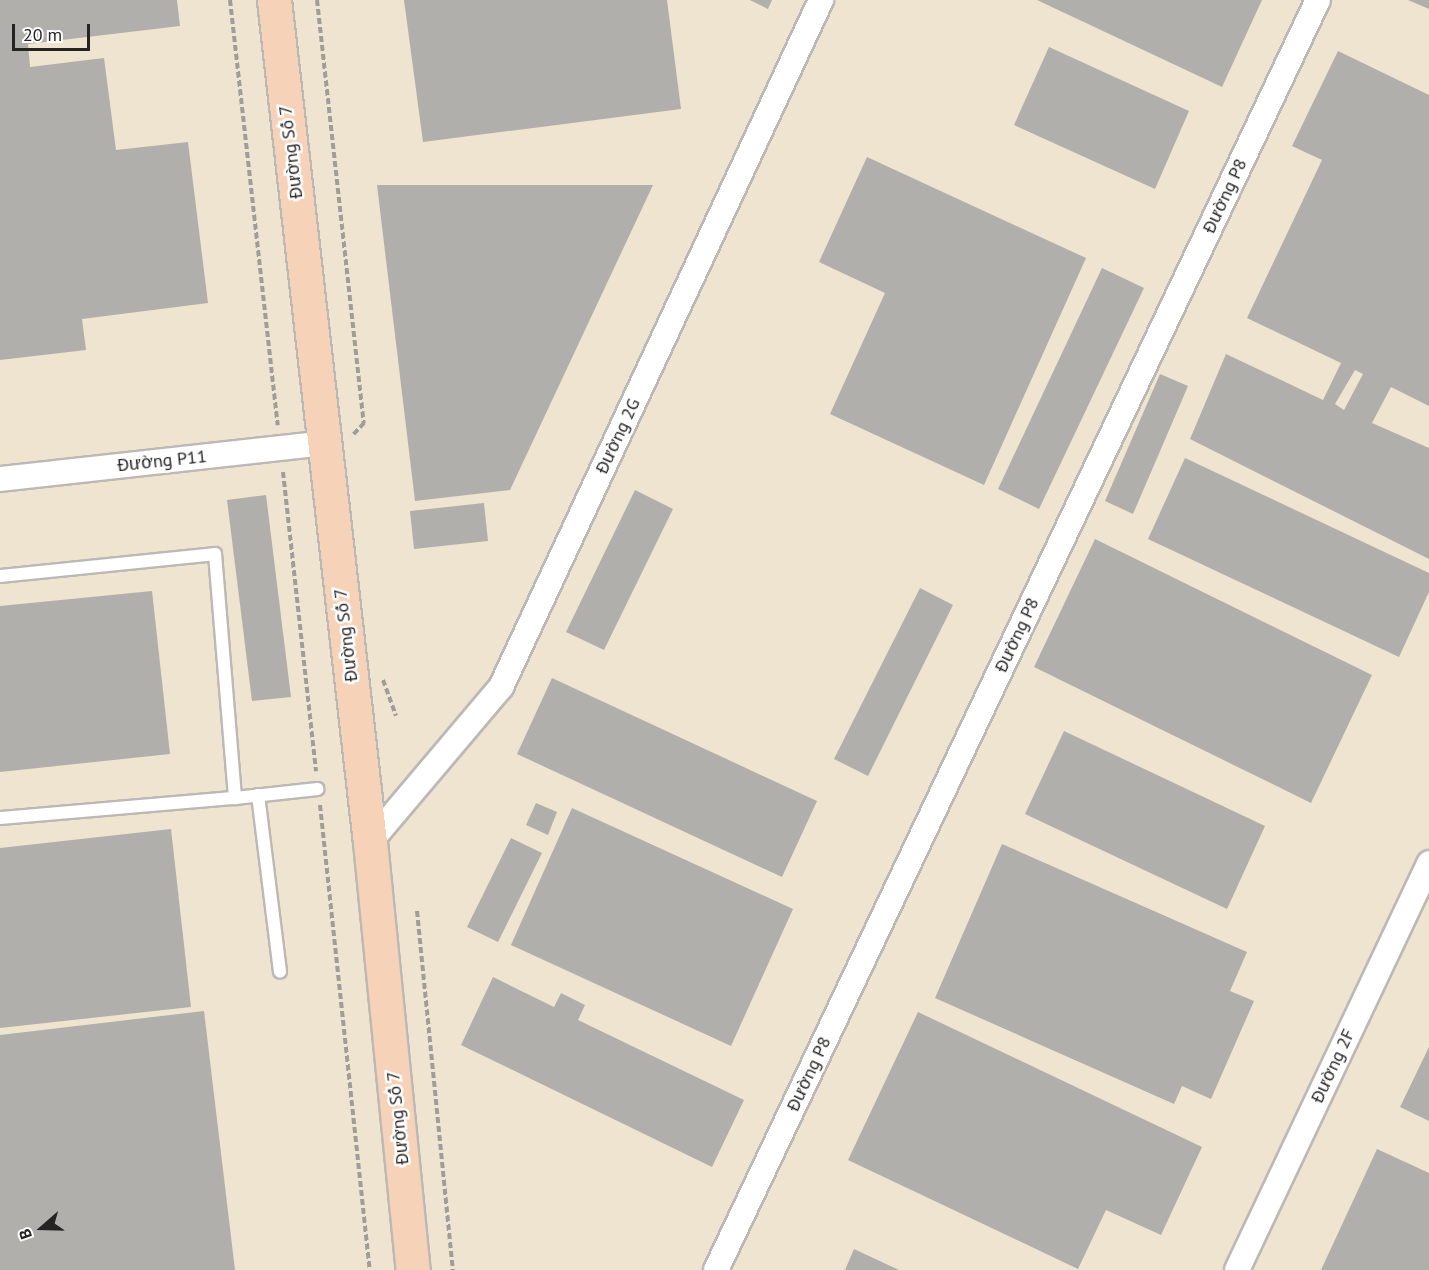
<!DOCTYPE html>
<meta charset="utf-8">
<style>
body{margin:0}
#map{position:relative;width:1429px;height:1270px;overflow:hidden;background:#f2eeec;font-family:"PT Sans",sans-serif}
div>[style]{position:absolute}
.industrial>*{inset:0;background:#efe4cf}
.building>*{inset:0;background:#b1afab}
.path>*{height:4px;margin-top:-2px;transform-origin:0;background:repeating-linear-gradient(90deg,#9f9d9b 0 6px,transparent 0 9px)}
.roads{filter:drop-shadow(2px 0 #bbb8b5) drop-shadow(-2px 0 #bbb8b5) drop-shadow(0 2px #bbb8b5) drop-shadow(0 -2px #bbb8b5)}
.lane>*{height:12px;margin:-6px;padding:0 6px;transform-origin:6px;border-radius:6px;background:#fff}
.street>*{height:24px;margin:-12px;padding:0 12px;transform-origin:12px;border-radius:12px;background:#fff}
.secondary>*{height:33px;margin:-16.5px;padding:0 16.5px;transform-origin:16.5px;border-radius:16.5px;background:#f5d2b8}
span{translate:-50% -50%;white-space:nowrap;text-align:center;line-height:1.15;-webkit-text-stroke:5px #fff;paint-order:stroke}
.street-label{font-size:18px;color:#252423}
.north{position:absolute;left:12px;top:1198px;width:60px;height:60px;-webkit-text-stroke:4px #fff;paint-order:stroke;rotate:250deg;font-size:16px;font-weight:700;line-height:24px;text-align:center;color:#252423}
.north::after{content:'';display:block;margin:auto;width:21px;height:27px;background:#252423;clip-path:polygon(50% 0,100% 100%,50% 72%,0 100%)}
.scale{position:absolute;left:12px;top:24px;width:78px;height:27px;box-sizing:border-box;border:3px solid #252423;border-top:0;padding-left:8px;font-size:18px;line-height:21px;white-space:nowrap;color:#252423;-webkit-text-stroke:4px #fff;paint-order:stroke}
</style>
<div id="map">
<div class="industrial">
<i style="clip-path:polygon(0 0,1429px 0,1429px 1270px,0 1270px)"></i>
</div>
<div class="building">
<i style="clip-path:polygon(0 0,177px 0,180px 26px,28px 44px,30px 67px,104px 58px,116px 150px,188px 142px,208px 303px,82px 319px,86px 350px,0 360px)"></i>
<i style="clip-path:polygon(404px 0,667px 0,681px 109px,423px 142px)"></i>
<i style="clip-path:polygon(750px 0,772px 0,768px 9px)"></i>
<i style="clip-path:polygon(1037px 0,1262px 0,1222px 87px)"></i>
<i style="clip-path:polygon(1408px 0,1429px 0,1429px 9px)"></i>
<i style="clip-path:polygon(1049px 47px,1189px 111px,1155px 189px,1014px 125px)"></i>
<i style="clip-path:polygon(evenodd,1338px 51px,1429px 95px,1429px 406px,1391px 387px,1372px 423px,1429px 448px,1429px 559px,1190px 439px,1226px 354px,1323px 400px,1341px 363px,1247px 318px,1322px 160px,1292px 146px,1338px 51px,1355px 370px,1363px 374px,1344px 410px,1335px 404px,1355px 370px)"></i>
<i style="clip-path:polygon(867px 157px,1086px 258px,984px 485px,830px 414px,885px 293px,819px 262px)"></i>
<i style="clip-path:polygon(377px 185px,653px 185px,510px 490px,415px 501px)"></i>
<i style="clip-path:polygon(1102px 268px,1144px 288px,1039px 509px,998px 489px)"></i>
<i style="clip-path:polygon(1160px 374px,1188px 386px,1133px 514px,1105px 501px)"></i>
<i style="clip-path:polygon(1185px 458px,1429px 573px,1429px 592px,1399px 657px,1148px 539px)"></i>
<i style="clip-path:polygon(635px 490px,673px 509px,604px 650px,566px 632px)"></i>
<i style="clip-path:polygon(266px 495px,291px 697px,252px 701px,227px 500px)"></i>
<i style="clip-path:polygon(484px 503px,488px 541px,414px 549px,410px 511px)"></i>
<i style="clip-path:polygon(1095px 539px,1372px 675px,1311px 803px,1034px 667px)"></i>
<i style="clip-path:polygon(920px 588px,953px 605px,868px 776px,834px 759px)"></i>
<i style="clip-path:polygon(152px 591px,170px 754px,0 772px,0 606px)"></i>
<i style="clip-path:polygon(552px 678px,817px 801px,782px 877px,517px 754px)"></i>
<i style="clip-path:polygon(1064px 731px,1265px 826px,1227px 909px,1025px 814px)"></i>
<i style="clip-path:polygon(536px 803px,557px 812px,548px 835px,526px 825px)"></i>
<i style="clip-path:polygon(572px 808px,793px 909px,731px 1046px,511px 945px)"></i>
<i style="clip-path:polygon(171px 829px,191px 1007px,0 1028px,0 848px)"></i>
<i style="clip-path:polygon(511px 838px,542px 853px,498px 942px,467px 927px)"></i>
<i style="clip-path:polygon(1002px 844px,1247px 952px,1230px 991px,1254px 1001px,1211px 1099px,1182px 1086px,1174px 1104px,935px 998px)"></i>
<i style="clip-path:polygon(493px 977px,554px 1007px,561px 993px,585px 1005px,578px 1020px,744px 1100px,712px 1167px,461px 1045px)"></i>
<i style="clip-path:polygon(204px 1011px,235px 1270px,0 1270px,0 1035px)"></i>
<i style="clip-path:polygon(918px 1012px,1202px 1147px,1161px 1235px,1106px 1210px,1078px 1269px,848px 1160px)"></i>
<i style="clip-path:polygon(1429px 1047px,1429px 1121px,1400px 1107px)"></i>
<i style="clip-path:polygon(1377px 1149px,1429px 1173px,1429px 1270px,1321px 1270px)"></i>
<i style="clip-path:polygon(854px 1249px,899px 1270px,845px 1270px)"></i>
</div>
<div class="path">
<i style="left:230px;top:0;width:428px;rotate:83.6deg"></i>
<i style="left:317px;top:0;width:426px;rotate:83.7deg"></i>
<i style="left:364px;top:423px;width:18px;rotate:133deg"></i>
<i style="left:283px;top:472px;width:301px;rotate:83.7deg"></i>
<i style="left:383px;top:680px;width:38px;rotate:70deg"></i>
<i style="left:320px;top:805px;width:468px;rotate:83.9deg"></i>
<i style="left:417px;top:911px;width:361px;rotate:84.3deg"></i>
</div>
<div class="roads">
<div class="lane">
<i style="left:0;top:576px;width:216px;rotate:-5.8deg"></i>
<i style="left:215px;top:554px;width:245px;rotate:85.3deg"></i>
<i style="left:235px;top:798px;width:83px;rotate:-6.2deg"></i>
<i style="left:258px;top:795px;width:178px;rotate:82.9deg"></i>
<i style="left:0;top:818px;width:236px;rotate:-4.9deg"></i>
</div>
<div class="street">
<i style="left:0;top:479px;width:326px;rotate:-6.3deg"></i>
<i style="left:370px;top:842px;width:203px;rotate:-49.8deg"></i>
<i style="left:501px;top:687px;width:758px;rotate:-65.02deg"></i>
<i style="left:716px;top:1270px;width:1405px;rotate:-64.64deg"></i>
<i style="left:1237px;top:1270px;width:450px;rotate:-64.7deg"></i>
</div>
<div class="secondary">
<i style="left:274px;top:0;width:847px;rotate:83.5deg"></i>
<i style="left:370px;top:842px;width:430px;rotate:84.3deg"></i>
</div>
</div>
<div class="street-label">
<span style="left:291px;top:152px;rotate:-97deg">Đường Số 7</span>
<span style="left:1225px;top:196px;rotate:-65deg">Đường P8</span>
<span style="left:618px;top:436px;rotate:-65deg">Đường 2G</span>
<span style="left:162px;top:461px;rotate:-6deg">Đường P11</span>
<span style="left:346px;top:635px;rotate:-97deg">Đường Số 7</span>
<span style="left:1017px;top:635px;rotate:-65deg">Đường P8</span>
<span style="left:1333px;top:1066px;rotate:-65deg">Đường 2F</span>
<span style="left:809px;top:1074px;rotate:-65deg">Đường P8</span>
<span style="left:398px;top:1118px;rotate:-96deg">Đường Số 7</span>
</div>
<div class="north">B</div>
<div class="scale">20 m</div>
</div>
